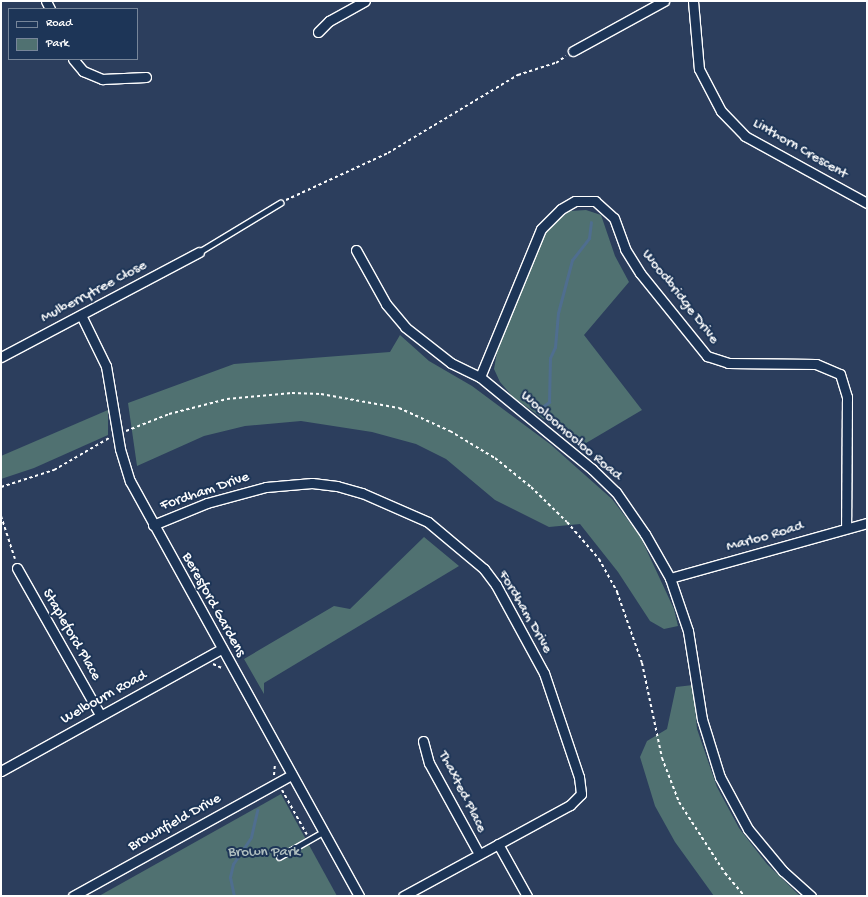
<!DOCTYPE html>
<style>
body{margin:0}
#map{position:relative;width:868px;height:897px;overflow:hidden;background:#2c3e5d;font-family:"Gochi Hand",sans-serif}
div>[style]{position:absolute}
.green>*{inset:0;background:#507171}
.stream>*{height:3px;margin:-1.5px;padding:0 1.5px;transform-origin:1.5px;border-radius:1.5px;background:#4f6e8f}
.path>*{height:2px;margin-top:-1px;transform-origin:0;background:repeating-linear-gradient(90deg,#fff 0 3px,transparent 0 6px)}
.roads{filter:drop-shadow(1px 0 #fff) drop-shadow(-1px 0 #fff) drop-shadow(0 1px #fff) drop-shadow(0 -1px #fff)}
.service>*{height:4.5px;margin:-2.25px;padding:0 2.25px;transform-origin:2.25px;border-radius:2.25px;background:#1d3557}
.minor>*{height:9px;margin:-4.5px;padding:0 4.5px;transform-origin:4.5px;border-radius:4.5px;background:#1d3557}
span{translate:-50% -50%;white-space:nowrap;text-align:center;line-height:1.15;-webkit-text-stroke:4px #1d3557;paint-order:stroke}
.street-label{font-size:15px;color:#fff}
.park-label{font-size:15px;color:#b0bfbf}
.frame{position:absolute;inset:0;border:2px solid #fff;pointer-events:none}
.legend{position:absolute;left:8px;top:8px;width:130px;height:52px;box-sizing:border-box;background:#1d3557;border:1px solid #77869a;margin:0;padding:5px 7px;list-style:none;font-size:12px;color:#fff}
.legend li{display:flex;align-items:center;gap:8px;height:20px}
.legend b{width:20px;border:1px solid #77869a}
</style>
<div id="map">
<div class="green">
<i style="clip-path:polygon(586px 210px,601px 215px,615px 256px,629px 282px,584px 335px,642px 410px,581px 446px,513px 397px,500px 382px,494px 369px,497px 352px,543px 237px,556px 221px,570px 211px)"></i>
<i style="clip-path:polygon(400px 335px,429px 361px,472px 386px,550px 444px,612px 499px,640px 536px,674px 609px,678px 626px,664px 629px,650px 621px,618px 572px,580px 524px,549px 527px,495px 500px,446px 459px,416px 444px,372px 432px,301px 421px,245px 426px,204px 436px,137px 466px,128px 403px,234px 364px,390px 352px)"></i>
<i style="clip-path:polygon(108px 410px,108px 435px,34px 468px,1px 479px,1px 456px)"></i>
<i style="clip-path:polygon(424px 537px,459px 566px,264px 683px,264px 694px,244px 659px,334px 606px,350px 609px)"></i>
<i style="clip-path:polygon(693px 685px,697px 729px,717px 787px,739px 828px,767px 864px,800px 896px,714px 896px,675px 842px,655px 806px,640px 757px,647px 741px,667px 729px,676px 687px)"></i>
<i style="clip-path:polygon(281px 794px,337px 896px,99px 896px)"></i>
</div>
<div class="stream">
<i style="left:538px;top:410px;width:14px;rotate:-36deg"></i>
<i style="left:549px;top:402px;width:44px;rotate:-88.7deg"></i>
<i style="left:550px;top:358px;width:12px;rotate:-66deg"></i>
<i style="left:555px;top:347px;width:34px;rotate:-85deg"></i>
<i style="left:558px;top:313px;width:55px;rotate:-75.2deg"></i>
<i style="left:572px;top:260px;width:28px;rotate:-52deg"></i>
<i style="left:589px;top:238px;width:16px;rotate:-83deg"></i>
<i style="left:234px;top:896px;width:19px;rotate:-102deg"></i>
<i style="left:230px;top:877px;width:13px;rotate:-77deg"></i>
<i style="left:233px;top:864px;width:32px;rotate:-56deg"></i>
<i style="left:251px;top:837px;width:28px;rotate:-77deg"></i>
</div>
<div class="path">
<i style="left:286px;top:200px;width:112px;rotate:-24.7deg"></i>
<i style="left:388px;top:153px;width:152px;rotate:-31deg"></i>
<i style="left:518px;top:75px;width:40px;rotate:-18deg"></i>
<i style="left:556px;top:63px;width:12px;rotate:-35deg"></i>
<i style="left:126px;top:431px;width:46px;rotate:-21.6deg"></i>
<i style="left:169px;top:414px;width:60px;rotate:-14.5deg"></i>
<i style="left:227px;top:399px;width:65px;rotate:-5.3deg"></i>
<i style="left:292px;top:393px;width:29px;rotate:2deg"></i>
<i style="left:321px;top:394px;width:79px;rotate:10.2deg"></i>
<i style="left:399px;top:408px;width:56px;rotate:24.3deg"></i>
<i style="left:450px;top:431px;width:52px;rotate:31deg"></i>
<i style="left:495px;top:458px;width:46px;rotate:38.9deg"></i>
<i style="left:531px;top:487px;width:50px;rotate:44.2deg"></i>
<i style="left:567px;top:522px;width:49px;rotate:49.1deg"></i>
<i style="left:599px;top:559px;width:38px;rotate:61deg"></i>
<i style="left:617px;top:592px;width:75px;rotate:70.6deg"></i>
<i style="left:642px;top:663px;width:97px;rotate:78.1deg"></i>
<i style="left:662px;top:758px;width:47px;rotate:68.9deg"></i>
<i style="left:679px;top:802px;width:85px;rotate:57.1deg"></i>
<i style="left:725px;top:873px;width:30px;rotate:50deg"></i>
<i style="left:1px;top:487px;width:56px;rotate:-17.8deg"></i>
<i style="left:54px;top:470px;width:64px;rotate:-30.2deg"></i>
<i style="left:1px;top:516px;width:45px;rotate:72deg"></i>
<i style="left:213px;top:664px;width:10px;rotate:24deg"></i>
<i style="left:274px;top:775px;width:11px;rotate:-85deg"></i>
<i style="left:282px;top:790px;width:51px;rotate:60.9deg"></i>
</div>
<div class="roads">
<div class="service">
<i style="left:199px;top:252px;width:95px;rotate:-31.2deg"></i>
<i style="left:279px;top:857px;width:51px;rotate:-29.6deg"></i>
</div>
<div class="minor">
<i style="left:46px;top:1px;width:9px;rotate:63deg"></i>
<i style="left:693px;top:1px;width:68px;rotate:85deg"></i>
<i style="left:699px;top:69px;width:47px;rotate:62.4deg"></i>
<i style="left:721px;top:111px;width:35px;rotate:46deg"></i>
<i style="left:745px;top:136px;width:139px;rotate:28.8deg"></i>
<i style="left:318px;top:32px;width:16px;rotate:-45deg"></i>
<i style="left:329px;top:21px;width:41px;rotate:-29.1deg"></i>
<i style="left:573px;top:51px;width:104px;rotate:-28.8deg"></i>
<i style="left:73px;top:59px;width:16px;rotate:50deg"></i>
<i style="left:83px;top:71px;width:21px;rotate:23deg"></i>
<i style="left:102px;top:79px;width:44px;rotate:-2.6deg"></i>
<i style="left:356px;top:250px;width:62px;rotate:60.9deg"></i>
<i style="left:386px;top:304px;width:30px;rotate:50deg"></i>
<i style="left:405px;top:327px;width:58px;rotate:38deg"></i>
<i style="left:451px;top:363px;width:32px;rotate:26deg"></i>
<i style="left:480px;top:377px;width:145px;rotate:39.4deg"></i>
<i style="left:592px;top:469px;width:33px;rotate:44deg"></i>
<i style="left:616px;top:492px;width:51px;rotate:55.4deg"></i>
<i style="left:645px;top:534px;width:51px;rotate:60.4deg"></i>
<i style="left:670px;top:578px;width:56px;rotate:71.2deg"></i>
<i style="left:688px;top:631px;width:89px;rotate:81deg"></i>
<i style="left:702px;top:719px;width:61px;rotate:72.8deg"></i>
<i style="left:720px;top:777px;width:59px;rotate:61.7deg"></i>
<i style="left:748px;top:829px;width:55px;rotate:50.2deg"></i>
<i style="left:783px;top:871px;width:38px;rotate:42deg"></i>
<i style="left:81px;top:315px;width:57px;rotate:63.9deg"></i>
<i style="left:106px;top:366px;width:84px;rotate:80.4deg"></i>
<i style="left:120px;top:449px;width:34px;rotate:73deg"></i>
<i style="left:130px;top:481px;width:474px;rotate:61.1deg"></i>
<i style="left:1px;top:357px;width:224px;rotate:-27.9deg"></i>
<i style="left:480px;top:377px;width:160px;rotate:-67.6deg"></i>
<i style="left:541px;top:229px;width:28px;rotate:-45deg"></i>
<i style="left:561px;top:209px;width:16px;rotate:-30deg"></i>
<i style="left:575px;top:201px;width:20px"></i>
<i style="left:595px;top:201px;width:25px;rotate:42deg"></i>
<i style="left:614px;top:218px;width:33px;rotate:70deg"></i>
<i style="left:625px;top:249px;width:28px;rotate:58deg"></i>
<i style="left:640px;top:273px;width:107px;rotate:51.1deg"></i>
<i style="left:707px;top:356px;width:22px;rotate:18deg"></i>
<i style="left:728px;top:363px;width:88px;rotate:0.7deg"></i>
<i style="left:816px;top:364px;width:26px;rotate:23deg"></i>
<i style="left:840px;top:374px;width:24px;rotate:73deg"></i>
<i style="left:847px;top:397px;width:131px;rotate:90.4deg"></i>
<i style="left:153px;top:525px;width:58px;rotate:-22.2deg"></i>
<i style="left:207px;top:503px;width:61px;rotate:-15.2deg"></i>
<i style="left:266px;top:487px;width:46px;rotate:-5deg"></i>
<i style="left:312px;top:483px;width:25px;rotate:7deg"></i>
<i style="left:337px;top:486px;width:26px;rotate:16deg"></i>
<i style="left:362px;top:493px;width:72px;rotate:23.7deg"></i>
<i style="left:428px;top:522px;width:73px;rotate:40deg"></i>
<i style="left:484px;top:569px;width:20px;rotate:53deg"></i>
<i style="left:496px;top:585px;width:100px;rotate:61.4deg"></i>
<i style="left:544px;top:673px;width:110px;rotate:71.4deg"></i>
<i style="left:579px;top:777px;width:17px;rotate:83deg"></i>
<i style="left:581px;top:794px;width:16px;rotate:135deg"></i>
<i style="left:570px;top:805px;width:190px;rotate:151.4deg"></i>
<i style="left:17px;top:568px;width:169px;rotate:60.5deg"></i>
<i style="left:670px;top:578px;width:205px;rotate:-15.6deg"></i>
<i style="left:423px;top:741px;width:23px;rotate:75deg"></i>
<i style="left:429px;top:763px;width:104px;rotate:61.2deg"></i>
<i style="left:1px;top:771px;width:252px;rotate:-29deg"></i>
<i style="left:498px;top:844px;width:60px;rotate:60.9deg"></i>
<i style="left:73px;top:896px;width:249px;rotate:-29deg"></i>
</div>
</div>
<div class="street-label">
<span style="left:800px;top:149px;rotate:30deg">Linthorn Crescent</span>
<span style="left:94px;top:292px;rotate:-28deg">Mulberrytree Close</span>
<span style="left:680px;top:297px;rotate:52deg">Woodbridge Drive</span>
<span style="left:571px;top:436px;rotate:41deg">Wooloomooloo Road</span>
<span style="left:205px;top:492px;rotate:-19deg">Fordham Drive</span>
<span style="left:765px;top:537px;rotate:-16deg">Marloo Road</span>
<span style="left:213px;top:605px;rotate:61deg">Beresford Gardens</span>
<span style="left:525px;top:612px;rotate:60deg">Fordham Drive</span>
<span style="left:71px;top:635px;rotate:60deg">Stapleford Place</span>
<span style="left:104px;top:698px;rotate:-29deg">Welbourn Road</span>
<span style="left:462px;top:792px;rotate:63deg">Thaxted Place</span>
<span style="left:175px;top:823px;rotate:-29deg">Brownfield Drive</span>
</div>
<div class="park-label">
<span style="left:264px;top:853px">Brown Park</span>
</div>
<div class="frame"></div>
<ul class="legend">
<li><b style="height:5px;background:#1d3557"></b>Road</li>
<li><b style="height:11px;background:#507171"></b>Park</li>
</ul>
</div>
